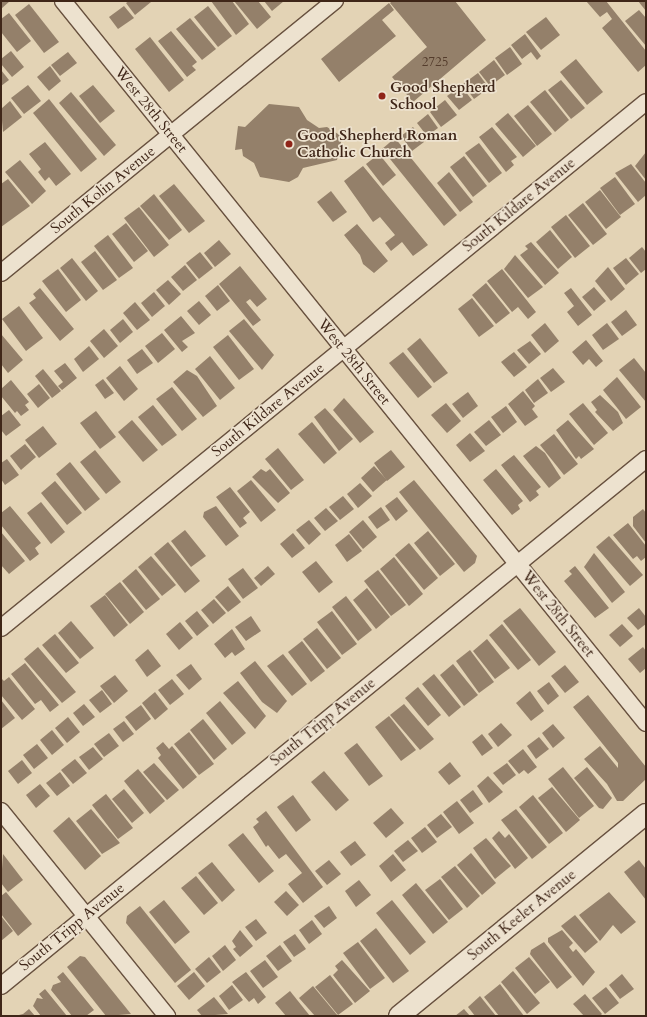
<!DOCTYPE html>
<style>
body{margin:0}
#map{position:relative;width:647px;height:1017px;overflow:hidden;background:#e3d3b5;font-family:Cardo,serif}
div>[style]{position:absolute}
.building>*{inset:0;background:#94806a}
.roads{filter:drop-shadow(1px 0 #68513f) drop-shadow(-1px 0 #68513f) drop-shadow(0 1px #68513f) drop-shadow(0 -1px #68513f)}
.minor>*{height:16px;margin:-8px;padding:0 8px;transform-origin:8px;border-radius:8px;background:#ede2cf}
.tertiary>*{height:20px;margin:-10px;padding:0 10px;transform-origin:10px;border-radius:10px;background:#ede2cf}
.dots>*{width:11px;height:11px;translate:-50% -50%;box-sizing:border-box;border:2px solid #ede2cf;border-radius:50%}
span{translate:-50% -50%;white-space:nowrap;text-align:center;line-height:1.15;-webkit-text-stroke:3.5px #ede2cf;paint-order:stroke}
.number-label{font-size:13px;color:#543c2c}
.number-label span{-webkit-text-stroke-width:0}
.poi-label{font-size:15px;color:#3f2618;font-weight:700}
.left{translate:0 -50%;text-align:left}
.street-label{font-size:15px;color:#3f2618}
.frame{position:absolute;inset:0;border:2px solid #3f2618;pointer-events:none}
</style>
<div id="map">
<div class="building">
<i style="clip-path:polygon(1px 1px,10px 1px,1px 9px)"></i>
<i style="clip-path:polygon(129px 1px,150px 1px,151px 2px,135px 15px,126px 3px)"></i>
<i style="clip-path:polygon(211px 1px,232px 1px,249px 24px,236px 35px)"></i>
<i style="clip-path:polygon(234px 1px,258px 1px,271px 17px,257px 29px)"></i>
<i style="clip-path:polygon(264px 1px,284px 1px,272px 11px)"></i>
<i style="clip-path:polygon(392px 1px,455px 1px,486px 40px,413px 102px,392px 77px,427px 47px,390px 3px)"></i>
<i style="clip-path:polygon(586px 1px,606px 1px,646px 51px,646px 65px,638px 72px,602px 28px,612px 19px,607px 12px,600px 17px)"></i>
<i style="clip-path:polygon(638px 1px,646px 1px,646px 11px)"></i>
<i style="clip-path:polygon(389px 3px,394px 10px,382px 20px,396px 36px,339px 82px,321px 59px)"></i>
<i style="clip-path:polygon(29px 4px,59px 42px,44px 53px,15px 15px)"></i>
<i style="clip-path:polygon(124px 6px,134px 18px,118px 29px,109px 17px)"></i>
<i style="clip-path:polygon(208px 6px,232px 36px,218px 47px,194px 17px)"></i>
<i style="clip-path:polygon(639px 10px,646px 18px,646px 46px,625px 21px)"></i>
<i style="clip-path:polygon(9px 13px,31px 41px,17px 52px,1px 32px,1px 19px)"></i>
<i style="clip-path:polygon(546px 17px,560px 35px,541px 50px,526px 32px)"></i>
<i style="clip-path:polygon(190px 18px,216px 49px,202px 60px,176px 29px)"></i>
<i style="clip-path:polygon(171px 31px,197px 62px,192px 66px,196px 70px,187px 77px,158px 41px)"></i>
<i style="clip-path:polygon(525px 34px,541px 56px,537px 60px,531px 52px,522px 59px,511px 45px)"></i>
<i style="clip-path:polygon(150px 37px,184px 80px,169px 92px,135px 49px)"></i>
<i style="clip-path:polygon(510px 47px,522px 64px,507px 75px,495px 58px)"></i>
<i style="clip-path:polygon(11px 51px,24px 67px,12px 77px,1px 64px,1px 59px)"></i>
<i style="clip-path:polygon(68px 52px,77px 63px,60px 76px,51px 65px)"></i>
<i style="clip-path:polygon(576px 59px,603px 92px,587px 105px,560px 72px)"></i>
<i style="clip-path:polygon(494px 60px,505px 75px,490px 86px,479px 72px)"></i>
<i style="clip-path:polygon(50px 66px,61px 81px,49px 91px,37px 77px)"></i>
<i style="clip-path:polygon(1px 70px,9px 80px,1px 86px)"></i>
<i style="clip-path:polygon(478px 73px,489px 88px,474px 99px,463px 84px)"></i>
<i style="clip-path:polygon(561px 80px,585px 108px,571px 119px,548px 90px)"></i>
<i style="clip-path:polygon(28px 85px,41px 101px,24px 114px,11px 98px)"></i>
<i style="clip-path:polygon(93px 85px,115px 111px,100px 123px,79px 96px)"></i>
<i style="clip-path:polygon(461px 86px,472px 100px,459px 110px,447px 96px)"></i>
<i style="clip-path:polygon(545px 90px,569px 120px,555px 132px,530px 102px)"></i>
<i style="clip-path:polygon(71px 92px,116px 145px,104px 156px,59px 103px)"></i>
<i style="clip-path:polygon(49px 99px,97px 159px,81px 172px,33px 113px)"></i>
<i style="clip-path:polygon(445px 100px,457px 115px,441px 127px,430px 112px)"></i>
<i style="clip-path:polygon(10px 101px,22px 117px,3px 132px,1px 109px)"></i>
<i style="clip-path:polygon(269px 104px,299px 107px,307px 120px,319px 128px,327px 127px,338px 134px,342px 138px,337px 160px,303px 168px,298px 177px,289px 182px,260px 177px,254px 163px,243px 156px,242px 149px,235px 150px,238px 126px,245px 127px)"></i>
<i style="clip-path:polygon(528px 105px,552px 134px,537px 146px,514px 116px)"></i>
<i style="clip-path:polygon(508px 113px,536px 146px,523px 157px,495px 124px)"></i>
<i style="clip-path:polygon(428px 114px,438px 128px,427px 136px,417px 123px)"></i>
<i style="clip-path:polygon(413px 127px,424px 142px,412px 151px,401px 136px)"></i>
<i style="clip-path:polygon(492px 127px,517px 157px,511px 161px,514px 165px,506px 172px,479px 137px)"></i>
<i style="clip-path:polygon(395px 138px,457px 215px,444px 226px,382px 149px)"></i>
<i style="clip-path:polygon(45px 142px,71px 174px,56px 186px,49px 177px,45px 181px,38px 172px,41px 169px,29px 154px)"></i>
<i style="clip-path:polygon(479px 143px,502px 173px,489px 183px,465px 153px)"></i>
<i style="clip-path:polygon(646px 152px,646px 180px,635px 166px)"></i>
<i style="clip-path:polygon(379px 154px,396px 175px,383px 186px,366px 164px)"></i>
<i style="clip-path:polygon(464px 156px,487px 186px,473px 197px,450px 167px)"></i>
<i style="clip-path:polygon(20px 160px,46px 191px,32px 204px,5px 172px)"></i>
<i style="clip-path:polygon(631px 164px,646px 183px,646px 195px,638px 202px,615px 173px)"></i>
<i style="clip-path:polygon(363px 166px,428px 245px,413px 256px,402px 242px,391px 251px,385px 243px,395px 235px,380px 217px,373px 222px,344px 181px)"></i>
<i style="clip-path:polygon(449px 172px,473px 202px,460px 212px,437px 183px)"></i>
<i style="clip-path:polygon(615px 177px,635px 204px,620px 215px,600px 188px)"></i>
<i style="clip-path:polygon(8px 179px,30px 206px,1px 227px,1px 184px)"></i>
<i style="clip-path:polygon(174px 184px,205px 221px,189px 233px,159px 196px)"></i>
<i style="clip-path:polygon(600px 190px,621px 217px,606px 229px,585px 202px)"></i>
<i style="clip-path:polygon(331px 191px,347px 212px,333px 222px,317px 202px)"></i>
<i style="clip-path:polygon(154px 194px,182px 230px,169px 240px,140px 206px)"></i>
<i style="clip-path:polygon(583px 203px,607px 234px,593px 245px,568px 215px)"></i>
<i style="clip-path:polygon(139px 207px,169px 245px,154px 257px,124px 218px)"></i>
<i style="clip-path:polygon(566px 215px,590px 246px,575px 258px,551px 227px)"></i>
<i style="clip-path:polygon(126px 223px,148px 251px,134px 262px,112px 234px)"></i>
<i style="clip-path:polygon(357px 224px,388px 261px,374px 273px,363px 264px,360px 255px,344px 235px)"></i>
<i style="clip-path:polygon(550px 230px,572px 257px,558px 269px,536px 242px)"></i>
<i style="clip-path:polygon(108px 235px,133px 268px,119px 278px,94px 246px)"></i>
<i style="clip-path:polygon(219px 240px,231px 254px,215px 267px,204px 253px)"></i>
<i style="clip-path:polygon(531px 242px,559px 273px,545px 285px,520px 255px,528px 249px,525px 246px)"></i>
<i style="clip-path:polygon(642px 247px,646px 252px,646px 269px,641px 273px,629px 258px)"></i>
<i style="clip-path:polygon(95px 251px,117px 280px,103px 290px,81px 262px)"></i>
<i style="clip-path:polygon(200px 252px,213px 268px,199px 279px,186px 263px)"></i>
<i style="clip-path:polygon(515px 255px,543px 287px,528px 298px,504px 269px)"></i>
<i style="clip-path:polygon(72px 258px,98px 291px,86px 301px,60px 268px)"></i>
<i style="clip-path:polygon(626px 258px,639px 274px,626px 285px,613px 268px)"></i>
<i style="clip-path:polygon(185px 265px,197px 280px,183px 291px,171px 277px)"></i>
<i style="clip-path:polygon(240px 266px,267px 299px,257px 307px,250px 299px,246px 302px,261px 320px,253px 326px,219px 284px)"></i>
<i style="clip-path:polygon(608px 267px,625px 289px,611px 301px,595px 281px)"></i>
<i style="clip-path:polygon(58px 269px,81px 300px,66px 312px,42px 281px)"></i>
<i style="clip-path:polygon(502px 269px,536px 312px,528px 319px,518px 307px,512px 312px,487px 281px)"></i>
<i style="clip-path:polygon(168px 280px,181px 294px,169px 305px,156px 290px)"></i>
<i style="clip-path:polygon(486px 283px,510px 313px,496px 324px,472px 295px)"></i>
<i style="clip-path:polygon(218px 285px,230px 301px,217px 311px,205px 296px)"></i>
<i style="clip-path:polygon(594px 287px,606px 301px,594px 311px,582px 297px)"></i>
<i style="clip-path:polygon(40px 288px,74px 329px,60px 341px,29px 303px,36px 298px,33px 294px)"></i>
<i style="clip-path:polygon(571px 288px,592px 315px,578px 326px,567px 312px,574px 306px,564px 293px)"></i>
<i style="clip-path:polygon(154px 292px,165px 306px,152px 317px,141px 303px)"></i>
<i style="clip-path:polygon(472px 298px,494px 326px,479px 337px,458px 309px)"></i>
<i style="clip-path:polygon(199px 301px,211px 315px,199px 325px,187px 311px)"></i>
<i style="clip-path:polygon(135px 302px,150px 320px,137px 330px,123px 313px)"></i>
<i style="clip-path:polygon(19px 306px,43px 338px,26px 351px,2px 319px)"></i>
<i style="clip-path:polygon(626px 310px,637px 325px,622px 336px,611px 322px)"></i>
<i style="clip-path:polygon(181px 316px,195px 333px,182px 341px,188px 347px,182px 352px,164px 330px)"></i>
<i style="clip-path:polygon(123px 319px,133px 332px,120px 343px,110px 330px)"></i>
<i style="clip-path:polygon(244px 319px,274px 355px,262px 370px,229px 331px)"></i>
<i style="clip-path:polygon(545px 323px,559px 341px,545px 353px,531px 335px)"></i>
<i style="clip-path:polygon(607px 323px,619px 339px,603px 350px,592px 335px)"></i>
<i style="clip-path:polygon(104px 329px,118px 346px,104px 358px,90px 341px)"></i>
<i style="clip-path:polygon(162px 333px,175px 349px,158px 363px,145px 346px)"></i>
<i style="clip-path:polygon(1px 334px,23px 360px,8px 373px,1px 364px)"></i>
<i style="clip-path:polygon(228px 335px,254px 369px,239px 380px,213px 347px)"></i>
<i style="clip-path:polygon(420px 338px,448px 373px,434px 383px,407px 349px)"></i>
<i style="clip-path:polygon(586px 340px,603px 361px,596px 367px,589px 359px,583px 365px,572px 352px)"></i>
<i style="clip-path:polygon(530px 341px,541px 354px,529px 364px,517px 350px)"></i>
<i style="clip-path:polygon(89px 346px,99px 359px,83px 372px,74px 359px)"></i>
<i style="clip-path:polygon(142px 349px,153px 363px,137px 374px,127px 360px)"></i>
<i style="clip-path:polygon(403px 352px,432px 387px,418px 398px,389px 363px)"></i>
<i style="clip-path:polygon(514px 352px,527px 367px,514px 377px,501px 362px)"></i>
<i style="clip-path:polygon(210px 356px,235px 388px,220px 400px,195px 369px)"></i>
<i style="clip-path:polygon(634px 358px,646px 373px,646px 402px,619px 370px)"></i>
<i style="clip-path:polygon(65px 363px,77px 378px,62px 390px,58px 386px,63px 382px,54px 371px)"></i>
<i style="clip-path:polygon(120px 366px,138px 389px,124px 401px,106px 378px)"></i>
<i style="clip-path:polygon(553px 368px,565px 382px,551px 392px,540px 378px)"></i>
<i style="clip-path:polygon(43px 369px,61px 391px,52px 398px,35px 376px)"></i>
<i style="clip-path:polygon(187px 370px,197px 376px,217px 406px,203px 417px,173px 382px)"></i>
<i style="clip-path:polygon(617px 377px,641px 407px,626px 419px,603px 390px)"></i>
<i style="clip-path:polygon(103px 379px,114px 393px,105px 399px,95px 385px)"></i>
<i style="clip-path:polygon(538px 379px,548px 393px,534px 403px,525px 390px)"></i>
<i style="clip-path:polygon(11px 380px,29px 402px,25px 405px,29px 410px,21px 416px,17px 411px,15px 413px,1px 396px,1px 389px)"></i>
<i style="clip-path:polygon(39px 384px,50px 398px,38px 408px,27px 394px)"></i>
<i style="clip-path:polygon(172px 387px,197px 419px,182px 431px,156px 399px)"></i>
<i style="clip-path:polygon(523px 391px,535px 406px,532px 409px,538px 417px,525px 426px,508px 404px)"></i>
<i style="clip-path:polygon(468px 392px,478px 406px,463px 418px,452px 404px)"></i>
<i style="clip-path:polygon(600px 395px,618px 412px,623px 423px,613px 431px,595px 412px,597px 410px,591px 402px)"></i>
<i style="clip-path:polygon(344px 398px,374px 432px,360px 443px,333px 410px)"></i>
<i style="clip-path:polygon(446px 403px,461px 421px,447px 433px,431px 415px)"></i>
<i style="clip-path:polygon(583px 403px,608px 433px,594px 445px,569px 414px)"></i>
<i style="clip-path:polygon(153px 405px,177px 435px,162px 446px,138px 417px)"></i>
<i style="clip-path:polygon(506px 406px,517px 422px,503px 433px,491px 417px)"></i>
<i style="clip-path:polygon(325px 408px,353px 439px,339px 451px,314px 417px)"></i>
<i style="clip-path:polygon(9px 410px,21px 425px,6px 436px,1px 430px,1px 416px)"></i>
<i style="clip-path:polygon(96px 411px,116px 437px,100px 449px,80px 423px)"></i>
<i style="clip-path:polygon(132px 420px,158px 450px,143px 462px,118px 432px)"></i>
<i style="clip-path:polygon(489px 420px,501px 435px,486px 446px,474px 432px)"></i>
<i style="clip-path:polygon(568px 420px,594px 449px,581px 459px,579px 456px,576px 459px,556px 430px)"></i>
<i style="clip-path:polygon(312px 422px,337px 453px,324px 464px,298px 434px)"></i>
<i style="clip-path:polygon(43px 426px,57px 444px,39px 458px,25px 440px)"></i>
<i style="clip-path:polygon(470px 433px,485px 451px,470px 462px,456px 445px)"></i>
<i style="clip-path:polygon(554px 434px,578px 464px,564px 475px,540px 445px)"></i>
<i style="clip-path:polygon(25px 444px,36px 457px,21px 470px,10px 456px)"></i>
<i style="clip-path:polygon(536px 446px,545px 453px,561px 478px,549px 488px,523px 456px)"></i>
<i style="clip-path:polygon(278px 448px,304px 480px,291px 490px,265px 459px)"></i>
<i style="clip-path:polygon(95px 450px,121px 482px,106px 494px,80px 462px)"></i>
<i style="clip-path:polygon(391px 450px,405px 467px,387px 481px,374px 463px)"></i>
<i style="clip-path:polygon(514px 455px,541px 487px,536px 491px,539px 495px,530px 502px,501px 465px)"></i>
<i style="clip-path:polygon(7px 459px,19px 475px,5px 485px,1px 479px,1px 463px)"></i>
<i style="clip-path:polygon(70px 462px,100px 499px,85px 511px,56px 474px)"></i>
<i style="clip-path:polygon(374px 466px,387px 480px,373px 492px,361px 478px)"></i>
<i style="clip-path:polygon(261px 469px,266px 472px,270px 469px,290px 493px,278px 503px,252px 477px)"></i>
<i style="clip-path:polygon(496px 469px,523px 501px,518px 505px,520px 509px,512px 515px,483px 480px)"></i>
<i style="clip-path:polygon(251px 480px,276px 510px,261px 522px,237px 491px)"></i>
<i style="clip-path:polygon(414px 480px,477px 556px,475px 563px,464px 572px,399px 492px)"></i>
<i style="clip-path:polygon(55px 481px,82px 513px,67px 525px,41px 493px)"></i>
<i style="clip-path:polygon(360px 483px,372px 496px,358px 508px,347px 494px)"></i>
<i style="clip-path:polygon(230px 487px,250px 512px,243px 518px,247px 523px,240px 528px,216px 497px)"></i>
<i style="clip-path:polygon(343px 496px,354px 509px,340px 520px,329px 507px)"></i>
<i style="clip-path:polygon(397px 497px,408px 511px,396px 521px,385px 506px)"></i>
<i style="clip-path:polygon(41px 502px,65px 532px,51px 544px,27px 513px)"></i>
<i style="clip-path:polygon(10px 506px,41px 543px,35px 548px,39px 554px,30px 561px,1px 525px,1px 513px)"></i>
<i style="clip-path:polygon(216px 506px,239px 536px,226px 546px,203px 517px,204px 512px)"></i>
<i style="clip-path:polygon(381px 507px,390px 520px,377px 529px,368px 517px)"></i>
<i style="clip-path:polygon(326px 508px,338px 521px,325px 531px,314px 518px)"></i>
<i style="clip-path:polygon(643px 509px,646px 513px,646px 543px,633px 526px,633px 517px)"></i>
<i style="clip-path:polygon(309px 520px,321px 534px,309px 545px,296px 530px)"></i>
<i style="clip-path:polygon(363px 520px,377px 537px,363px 549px,349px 532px)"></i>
<i style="clip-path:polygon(628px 523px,646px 546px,646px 557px,641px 561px,637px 556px,633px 559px,613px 535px)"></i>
<i style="clip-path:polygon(185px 530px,206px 556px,191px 567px,171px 541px)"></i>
<i style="clip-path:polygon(428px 531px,455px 564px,440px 576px,414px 543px)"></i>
<i style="clip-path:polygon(1px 532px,25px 561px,9px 574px,1px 565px)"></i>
<i style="clip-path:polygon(293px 533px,305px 548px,292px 558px,280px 544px)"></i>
<i style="clip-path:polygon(349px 534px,362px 551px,347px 562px,335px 545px)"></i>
<i style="clip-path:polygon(609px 536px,643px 575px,630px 586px,596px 547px)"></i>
<i style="clip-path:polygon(168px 542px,200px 581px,185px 593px,154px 554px)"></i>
<i style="clip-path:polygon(409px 543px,438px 578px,424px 590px,395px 555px)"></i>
<i style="clip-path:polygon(594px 553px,625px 592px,612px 603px,584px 567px)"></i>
<i style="clip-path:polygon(151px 556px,176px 585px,162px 596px,138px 567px)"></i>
<i style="clip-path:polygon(394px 557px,423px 594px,409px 606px,380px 569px)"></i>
<i style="clip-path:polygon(316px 561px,333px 582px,319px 593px,302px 572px)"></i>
<i style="clip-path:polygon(268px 566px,275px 574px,261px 586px,254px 578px)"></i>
<i style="clip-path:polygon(575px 566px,609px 608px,595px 618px,564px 581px,572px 574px,569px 571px)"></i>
<i style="clip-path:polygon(243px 568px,258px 588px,243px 599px,228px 579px)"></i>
<i style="clip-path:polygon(136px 569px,160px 599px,146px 610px,122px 581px)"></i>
<i style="clip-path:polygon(378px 570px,406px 605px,391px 616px,364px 581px)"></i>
<i style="clip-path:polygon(120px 582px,144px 612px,130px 624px,105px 594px)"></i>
<i style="clip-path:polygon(228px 586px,241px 602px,228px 612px,215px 597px)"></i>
<i style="clip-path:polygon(367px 588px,390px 617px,376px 629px,353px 600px)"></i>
<i style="clip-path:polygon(105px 595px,128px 625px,114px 637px,90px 606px)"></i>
<i style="clip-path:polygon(346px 596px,372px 630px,358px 641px,332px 607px)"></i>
<i style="clip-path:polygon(214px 599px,226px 613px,213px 624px,201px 610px)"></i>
<i style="clip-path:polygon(520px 608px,556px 652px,539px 666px,503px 621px)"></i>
<i style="clip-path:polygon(639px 608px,646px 617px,646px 624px,638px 630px,627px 618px)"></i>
<i style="clip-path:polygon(197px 611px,209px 626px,197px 636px,185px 621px)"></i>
<i style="clip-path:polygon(332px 611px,357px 644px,342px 655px,317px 622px)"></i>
<i style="clip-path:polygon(251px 616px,261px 631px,246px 641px,235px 627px)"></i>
<i style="clip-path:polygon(71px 621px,94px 648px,80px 659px,58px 633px)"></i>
<i style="clip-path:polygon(180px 622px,193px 638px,179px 650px,166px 634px)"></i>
<i style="clip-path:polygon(502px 624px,531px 660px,518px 670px,489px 635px)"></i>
<i style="clip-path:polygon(622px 624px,633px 636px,620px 647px,609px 635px)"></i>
<i style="clip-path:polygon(317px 628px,341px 658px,327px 669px,303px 639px)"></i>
<i style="clip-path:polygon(232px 629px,245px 649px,235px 656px,232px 652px,225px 658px,214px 644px)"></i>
<i style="clip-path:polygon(55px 634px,79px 663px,66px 673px,42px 645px)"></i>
<i style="clip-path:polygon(487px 639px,510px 668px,495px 679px,473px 651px)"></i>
<i style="clip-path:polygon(302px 641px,325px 671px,311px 682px,288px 652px)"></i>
<i style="clip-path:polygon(38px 647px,76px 692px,62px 703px,24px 659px)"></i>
<i style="clip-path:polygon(643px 647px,646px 651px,646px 668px,640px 673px,628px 659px)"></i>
<i style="clip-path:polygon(148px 649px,161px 666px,147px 677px,135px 660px)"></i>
<i style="clip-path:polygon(470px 650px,494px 682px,479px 693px,456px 661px)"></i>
<i style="clip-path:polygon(283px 654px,307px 684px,292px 696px,267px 666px)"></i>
<i style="clip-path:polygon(255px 661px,287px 701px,277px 713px,262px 702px,240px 673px)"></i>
<i style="clip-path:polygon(25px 663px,59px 705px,50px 712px,41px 700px,35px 704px,11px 674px)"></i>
<i style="clip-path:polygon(191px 664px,202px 679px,189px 690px,176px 675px)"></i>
<i style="clip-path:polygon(453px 664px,478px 695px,464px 706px,440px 675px)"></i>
<i style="clip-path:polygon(565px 665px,579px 682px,565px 693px,551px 676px)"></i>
<i style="clip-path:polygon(434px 674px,461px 707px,449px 717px,422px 684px)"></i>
<i style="clip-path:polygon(115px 675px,128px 691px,114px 703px,100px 686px)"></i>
<i style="clip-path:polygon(9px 677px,35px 709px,22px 720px,1px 695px,1px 678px,4px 681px)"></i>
<i style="clip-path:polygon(172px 679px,184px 694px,170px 705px,158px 690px)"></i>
<i style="clip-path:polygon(238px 681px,266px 716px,255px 729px,223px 693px)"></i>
<i style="clip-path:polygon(549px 682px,559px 696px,548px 705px,537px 691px)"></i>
<i style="clip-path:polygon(418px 687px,441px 715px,428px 726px,405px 698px)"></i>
<i style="clip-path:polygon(102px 690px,112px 704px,100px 713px,89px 700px)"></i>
<i style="clip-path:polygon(530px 691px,544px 711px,531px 721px,516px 703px)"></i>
<i style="clip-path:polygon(155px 692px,168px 709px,155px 720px,142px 703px)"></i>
<i style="clip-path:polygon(588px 695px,646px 767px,646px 779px,623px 801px,617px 801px,607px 784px,584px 759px,600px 746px,618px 768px,618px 763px,573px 707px)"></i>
<i style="clip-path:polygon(1px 700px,15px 718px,1px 729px)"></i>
<i style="clip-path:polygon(220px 701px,246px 733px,232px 745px,206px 713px)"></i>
<i style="clip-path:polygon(84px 704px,95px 717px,83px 726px,73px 713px)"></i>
<i style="clip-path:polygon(404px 704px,434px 739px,420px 750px,390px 715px)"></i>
<i style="clip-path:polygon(141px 705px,151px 719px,136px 731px,125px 717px)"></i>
<i style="clip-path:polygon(389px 716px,416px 750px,401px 761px,375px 727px)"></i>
<i style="clip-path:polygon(68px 717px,80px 732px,67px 743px,55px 728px)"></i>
<i style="clip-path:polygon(203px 719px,227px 749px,214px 760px,190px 730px)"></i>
<i style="clip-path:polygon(124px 721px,134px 734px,123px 742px,113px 729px)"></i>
<i style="clip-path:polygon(501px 723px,512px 735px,498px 747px,488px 734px)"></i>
<i style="clip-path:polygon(553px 724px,565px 738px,553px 748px,542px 733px)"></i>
<i style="clip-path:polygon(52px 730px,64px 745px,52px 755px,40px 740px)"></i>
<i style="clip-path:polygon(189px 732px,214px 764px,199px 775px,174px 744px)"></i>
<i style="clip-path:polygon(109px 733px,119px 746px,104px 757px,94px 744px)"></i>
<i style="clip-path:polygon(482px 734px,493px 748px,482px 756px,472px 742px)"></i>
<i style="clip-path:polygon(539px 737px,549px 749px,536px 759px,527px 746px)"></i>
<i style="clip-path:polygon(163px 742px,169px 749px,172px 746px,197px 777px,183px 789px,158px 758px,161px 755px,156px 748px)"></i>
<i style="clip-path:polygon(357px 743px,383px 776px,369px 786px,344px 753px)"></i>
<i style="clip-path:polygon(37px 744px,48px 758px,34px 769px,23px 755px)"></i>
<i style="clip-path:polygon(93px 747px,103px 759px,89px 770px,79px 757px)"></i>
<i style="clip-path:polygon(523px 749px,537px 767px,528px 774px,524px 770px,519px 774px,508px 761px)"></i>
<i style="clip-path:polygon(75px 759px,87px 773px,73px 784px,61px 770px)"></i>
<i style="clip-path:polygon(22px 760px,32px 773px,18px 784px,8px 771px)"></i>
<i style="clip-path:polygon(450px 762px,461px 776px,449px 785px,438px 772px)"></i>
<i style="clip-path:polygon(154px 763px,179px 790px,167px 800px,143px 772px)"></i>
<i style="clip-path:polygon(507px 763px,516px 775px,503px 785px,493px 773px)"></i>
<i style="clip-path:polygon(563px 767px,594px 806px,579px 818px,548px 779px)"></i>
<i style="clip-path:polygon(587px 767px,612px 798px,603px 809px,599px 808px,574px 778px)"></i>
<i style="clip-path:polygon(138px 769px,165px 801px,150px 814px,124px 781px)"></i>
<i style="clip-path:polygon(324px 771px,349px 800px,336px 811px,311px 782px)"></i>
<i style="clip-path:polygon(60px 772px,70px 786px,57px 796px,46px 783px)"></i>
<i style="clip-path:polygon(488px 776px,503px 792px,489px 803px,477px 786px)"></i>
<i style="clip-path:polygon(40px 784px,50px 796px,36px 808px,26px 795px)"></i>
<i style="clip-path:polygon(552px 787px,580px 820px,566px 832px,538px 798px)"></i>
<i style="clip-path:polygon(124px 789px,144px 813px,132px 823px,112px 799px)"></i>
<i style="clip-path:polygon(473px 790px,483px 804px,470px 813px,460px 800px)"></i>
<i style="clip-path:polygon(106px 794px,133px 828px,118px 839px,92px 805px)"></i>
<i style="clip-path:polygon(293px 795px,311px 820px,296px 832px,277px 807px)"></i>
<i style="clip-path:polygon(533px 795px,563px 833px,549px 844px,519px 807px)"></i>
<i style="clip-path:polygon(457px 801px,474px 823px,459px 834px,443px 812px)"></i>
<i style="clip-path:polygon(391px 808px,404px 823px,386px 838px,373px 823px)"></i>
<i style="clip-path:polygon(91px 809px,120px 843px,102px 854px,76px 821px)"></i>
<i style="clip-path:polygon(516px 809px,547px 847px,532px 859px,501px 820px)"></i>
<i style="clip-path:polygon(266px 811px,323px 887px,303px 903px,288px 884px,302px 873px,286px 854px,279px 859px,268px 845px,266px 847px,253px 827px,259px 822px,256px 819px)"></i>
<i style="clip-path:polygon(441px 814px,452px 827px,437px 838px,427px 825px)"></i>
<i style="clip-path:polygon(69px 817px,101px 856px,85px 870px,53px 831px)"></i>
<i style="clip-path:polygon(425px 827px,437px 842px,422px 853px,411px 838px)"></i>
<i style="clip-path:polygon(499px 831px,505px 838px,509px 834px,528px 858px,515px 869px,492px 838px)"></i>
<i style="clip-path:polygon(243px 833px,274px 871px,259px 883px,228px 845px)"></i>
<i style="clip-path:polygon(486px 838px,511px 866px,495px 879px,473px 848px)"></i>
<i style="clip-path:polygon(408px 840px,418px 851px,403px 862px,394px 851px)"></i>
<i style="clip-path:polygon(355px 841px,366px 855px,351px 866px,340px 852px)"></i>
<i style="clip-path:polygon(471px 853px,496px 883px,482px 895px,457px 865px)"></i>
<i style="clip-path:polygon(3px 854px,23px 880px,8px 892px,1px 883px)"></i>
<i style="clip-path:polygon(393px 854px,406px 870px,391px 882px,379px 866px)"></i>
<i style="clip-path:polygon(329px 860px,341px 874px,327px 885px,315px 871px)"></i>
<i style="clip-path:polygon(639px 860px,646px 869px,646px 900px,624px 872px)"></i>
<i style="clip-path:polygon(212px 862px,235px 890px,222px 902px,198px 873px)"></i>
<i style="clip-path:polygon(455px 866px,480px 896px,467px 908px,441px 877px)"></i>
<i style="clip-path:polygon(196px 876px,218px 903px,204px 915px,181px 888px)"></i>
<i style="clip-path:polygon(440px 879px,463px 909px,449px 920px,425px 890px)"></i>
<i style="clip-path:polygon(359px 880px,371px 895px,356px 907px,345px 891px)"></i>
<i style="clip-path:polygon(416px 883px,448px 922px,433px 934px,402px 895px)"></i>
<i style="clip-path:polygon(286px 891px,299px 905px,287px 916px,274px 902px)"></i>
<i style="clip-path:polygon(6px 892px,32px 924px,18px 936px,1px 914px,1px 896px)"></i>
<i style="clip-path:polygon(609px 892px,636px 922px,621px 934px,613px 925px,600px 941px,579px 915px)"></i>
<i style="clip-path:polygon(164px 900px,190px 932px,175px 944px,149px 912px)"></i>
<i style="clip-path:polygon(392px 900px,426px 942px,410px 955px,376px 913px)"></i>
<i style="clip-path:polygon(140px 906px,191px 970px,175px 983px,126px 923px,127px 916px)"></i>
<i style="clip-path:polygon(329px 906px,337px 918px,324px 928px,314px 916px)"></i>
<i style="clip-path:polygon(575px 915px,598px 942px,585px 953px,561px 926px)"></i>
<i style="clip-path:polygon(1px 916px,13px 931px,1px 941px)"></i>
<i style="clip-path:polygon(256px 919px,267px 933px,256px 941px,245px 927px)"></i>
<i style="clip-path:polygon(312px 920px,322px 934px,309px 944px,299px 930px)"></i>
<i style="clip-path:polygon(376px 928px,409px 971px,393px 983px,360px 941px)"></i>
<i style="clip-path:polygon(240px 930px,253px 946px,240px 957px,233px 949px,236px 947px,232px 941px)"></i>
<i style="clip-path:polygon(562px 930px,573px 943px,569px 947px,573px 952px,576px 949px,595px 972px,583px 986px,548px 942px,548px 938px)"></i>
<i style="clip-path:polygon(295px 934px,306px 949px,294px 957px,283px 942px)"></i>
<i style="clip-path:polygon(358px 942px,385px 978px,370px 989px,343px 953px)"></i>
<i style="clip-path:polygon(544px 942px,572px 977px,557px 989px,530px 954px,531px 950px)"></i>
<i style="clip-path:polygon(225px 945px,236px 960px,223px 971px,212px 956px)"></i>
<i style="clip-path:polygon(280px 945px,292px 961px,278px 971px,266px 956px)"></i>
<i style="clip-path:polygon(80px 956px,85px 957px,131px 1014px,106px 1016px,67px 967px)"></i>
<i style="clip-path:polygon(209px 957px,221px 972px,207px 983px,195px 969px)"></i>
<i style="clip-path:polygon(529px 957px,550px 982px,535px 994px,515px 968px)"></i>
<i style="clip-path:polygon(265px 960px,278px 977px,263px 988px,250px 971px)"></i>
<i style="clip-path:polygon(342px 960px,370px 991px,355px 1003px,333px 975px,338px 970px,335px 966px)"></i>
<i style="clip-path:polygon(513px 971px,540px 1003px,527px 1014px,501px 982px)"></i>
<i style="clip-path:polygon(63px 972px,94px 1010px,86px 1016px,72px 1016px,51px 990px,53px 985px,61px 982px,57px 977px)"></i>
<i style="clip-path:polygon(194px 972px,205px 986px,189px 1000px,177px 986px)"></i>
<i style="clip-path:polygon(246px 972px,266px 997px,258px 1004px,254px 998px,249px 1002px,232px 982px)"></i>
<i style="clip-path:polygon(622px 974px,634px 989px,620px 999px,609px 985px)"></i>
<i style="clip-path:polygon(330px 975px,353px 1004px,338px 1015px,315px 987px)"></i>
<i style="clip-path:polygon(500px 984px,524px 1016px,499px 1016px,484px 997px)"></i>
<i style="clip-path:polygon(232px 985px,243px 1000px,229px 1010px,219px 996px)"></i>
<i style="clip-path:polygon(313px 986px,338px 1016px,315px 1016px,299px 998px)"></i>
<i style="clip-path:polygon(606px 987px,619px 1003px,605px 1014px,592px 998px)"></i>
<i style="clip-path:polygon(45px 989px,67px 1016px,41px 1016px,33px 1006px,37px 998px,43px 999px,39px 994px)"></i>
<i style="clip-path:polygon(290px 991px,310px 1016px,286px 1016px,275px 1003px)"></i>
<i style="clip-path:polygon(585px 994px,602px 1014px,600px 1016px,584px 1016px,573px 1004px)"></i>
<i style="clip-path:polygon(480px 996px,496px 1016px,475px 1016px,468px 1007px)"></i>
<i style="clip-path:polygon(214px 997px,228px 1014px,202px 1016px,197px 1010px)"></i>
<i style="clip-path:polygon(29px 1009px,35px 1016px,15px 1016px,23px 1014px)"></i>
<i style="clip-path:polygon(464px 1009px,470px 1016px,455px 1016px)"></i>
</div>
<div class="roads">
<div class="minor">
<i style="left:63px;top:1px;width:928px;rotate:51.08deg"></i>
<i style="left:1px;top:273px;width:431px;rotate:-39.2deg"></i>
<i style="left:1px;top:628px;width:832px;rotate:-39.2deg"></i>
<i style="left:1px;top:811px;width:264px;rotate:51deg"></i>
<i style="left:1px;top:986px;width:833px;rotate:-39.25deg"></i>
</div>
<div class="tertiary">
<i style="left:399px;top:1016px;width:319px;rotate:-39.3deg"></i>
</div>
</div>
<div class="dots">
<i style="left:382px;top:96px;background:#8f2418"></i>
<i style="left:289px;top:144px;background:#8f2418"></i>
</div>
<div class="number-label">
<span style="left:435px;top:62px">2725</span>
</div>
<div class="poi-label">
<span class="left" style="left:390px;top:96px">Good Shepherd<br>School</span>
<span class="left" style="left:297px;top:144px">Good Shepherd Roman<br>Catholic Church</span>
</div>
<div class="street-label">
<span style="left:151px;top:110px;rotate:51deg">West 28th Street</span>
<span style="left:103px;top:190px;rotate:-39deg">South Kolin Avenue</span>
<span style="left:519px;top:205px;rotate:-39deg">South Kildare Avenue</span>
<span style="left:354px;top:362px;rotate:51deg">West 28th Street</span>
<span style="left:268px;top:410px;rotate:-39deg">South Kildare Avenue</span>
<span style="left:558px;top:614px;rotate:51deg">West 28th Street</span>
<span style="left:323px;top:722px;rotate:-39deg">South Tripp Avenue</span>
<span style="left:522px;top:915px;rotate:-39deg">South Keeler Avenue</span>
<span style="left:72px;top:927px;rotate:-39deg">South Tripp Avenue</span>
</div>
<div class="frame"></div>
</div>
